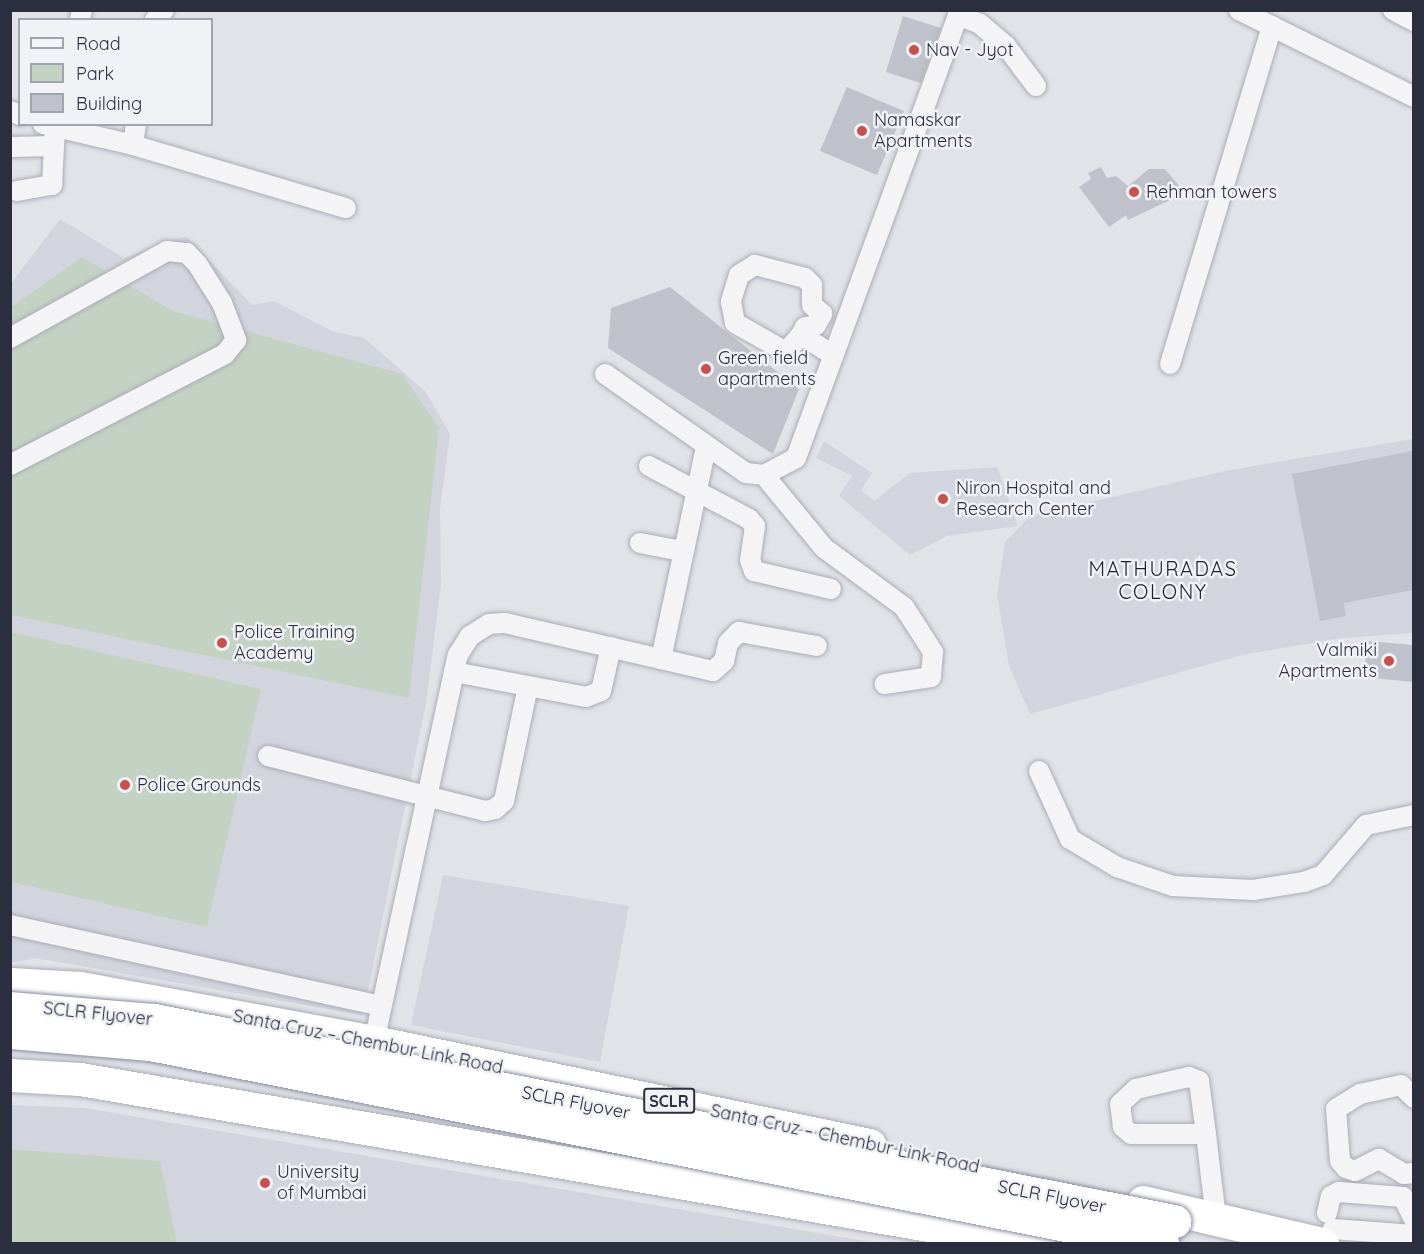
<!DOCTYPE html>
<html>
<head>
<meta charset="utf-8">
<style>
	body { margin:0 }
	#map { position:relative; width:1424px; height:1254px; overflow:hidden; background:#e1e3e9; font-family:Quicksand,sans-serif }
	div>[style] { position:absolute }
	.built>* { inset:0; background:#d3d5de }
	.green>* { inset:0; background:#c4d2c3 }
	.building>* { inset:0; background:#bfc1cb }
	.roads { filter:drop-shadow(0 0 2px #aaadb6) drop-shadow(0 0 2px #aaadb6) }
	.street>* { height:20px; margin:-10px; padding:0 10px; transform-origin:10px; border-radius:10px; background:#f4f4f7 }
	.highway>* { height:33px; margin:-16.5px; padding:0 16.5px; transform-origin:16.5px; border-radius:16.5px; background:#fff }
	.bridges { filter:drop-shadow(0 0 2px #898e9e) drop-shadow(0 0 2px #898e9e) }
	.highway-bridge>* { height:33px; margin:-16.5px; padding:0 16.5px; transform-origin:16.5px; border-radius:16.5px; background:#fff }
	.dots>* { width:16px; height:16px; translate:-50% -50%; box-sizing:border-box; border:3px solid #f1f2f6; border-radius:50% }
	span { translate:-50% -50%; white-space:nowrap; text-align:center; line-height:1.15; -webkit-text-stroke:5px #f1f2f6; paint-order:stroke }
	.shield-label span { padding:2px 4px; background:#f1f2f6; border:2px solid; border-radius:4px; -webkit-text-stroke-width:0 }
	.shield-label { font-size:16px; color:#2a2e3f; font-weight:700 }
	.poi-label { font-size:18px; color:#2a2e3f }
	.left { translate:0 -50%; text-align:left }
	.right { translate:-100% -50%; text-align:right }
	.street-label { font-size:18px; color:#2a2e3f }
	.neighbourhood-label { font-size:20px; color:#1d2030; letter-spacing:1.5px }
	.frame { position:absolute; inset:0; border:12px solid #2a2e3f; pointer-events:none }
	.legend { position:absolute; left:18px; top:18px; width:195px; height:108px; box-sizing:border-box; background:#f1f2f6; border:2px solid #a1a4ad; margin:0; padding:8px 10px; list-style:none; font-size:18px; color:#2a2e3f }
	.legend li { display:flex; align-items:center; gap:12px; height:30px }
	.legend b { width:30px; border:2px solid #a1a4ad }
</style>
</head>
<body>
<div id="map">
	<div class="built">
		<div style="clip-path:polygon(60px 219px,124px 258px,186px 236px,252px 305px,274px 301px,332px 331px,364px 338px,426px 392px,450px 434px,440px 509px,441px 584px,426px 703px,363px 1015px,35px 958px,11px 963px,10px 285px)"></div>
		<div style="clip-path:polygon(1413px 439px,1413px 633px,1342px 638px,1242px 655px,1030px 714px,1009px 666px,997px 595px,1005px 542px,1030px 516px,1225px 471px)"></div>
		<div style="clip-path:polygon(824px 441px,872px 473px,861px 490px,874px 501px,910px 473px,997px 467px,1018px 526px,947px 536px,910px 555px,839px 496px,852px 476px,816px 458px)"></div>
		<div style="clip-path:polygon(443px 875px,629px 906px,600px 1062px,411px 1025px)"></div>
		<div style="clip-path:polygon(11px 1105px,85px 1108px,877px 1243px,11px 1244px)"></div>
	</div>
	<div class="green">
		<div style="clip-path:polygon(82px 257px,173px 311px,402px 374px,439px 428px,409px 698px,11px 615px,10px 308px)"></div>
		<div style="clip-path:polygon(11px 632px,261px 689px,207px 927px,11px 882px)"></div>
		<div style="clip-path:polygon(10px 1149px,160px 1161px,177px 1243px,11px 1243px)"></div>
	</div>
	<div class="building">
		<div style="clip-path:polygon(903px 16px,941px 28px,921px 83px,886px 72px)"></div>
		<div style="clip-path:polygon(847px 87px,904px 111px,877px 175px,820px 151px)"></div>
		<div style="clip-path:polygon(1101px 167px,1107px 178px,1116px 176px,1128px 186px,1149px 169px,1165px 169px,1185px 193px,1128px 220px,1126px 215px,1109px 227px,1079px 187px,1091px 179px,1088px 173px)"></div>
		<div style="clip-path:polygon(670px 287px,799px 389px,773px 454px,608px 348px,611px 308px)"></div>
		<div style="clip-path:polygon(1413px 451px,1413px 590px,1344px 603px,1346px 616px,1320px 621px,1292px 474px)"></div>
		<div style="clip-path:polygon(1367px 641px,1413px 645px,1413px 682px,1364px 677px)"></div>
	</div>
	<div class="roads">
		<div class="street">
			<div style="left:1239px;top:10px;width:195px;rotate:26.4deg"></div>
			<div style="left:1393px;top:10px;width:24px;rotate:28deg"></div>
			<div style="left:958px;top:15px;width:24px;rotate:22deg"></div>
			<div style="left:980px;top:24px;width:34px;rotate:40deg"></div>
			<div style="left:1006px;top:46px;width:50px;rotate:53.1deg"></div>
			<div style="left:80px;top:20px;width:10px;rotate:-79deg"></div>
			<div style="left:155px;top:20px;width:13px;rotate:-48deg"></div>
			<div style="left:10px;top:111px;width:11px;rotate:22deg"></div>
			<div style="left:43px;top:124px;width:92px;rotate:13.1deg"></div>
			<div style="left:133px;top:145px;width:222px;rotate:16.5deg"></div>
			<div style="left:133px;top:145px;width:21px;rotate:-82deg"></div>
			<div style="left:10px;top:147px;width:43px;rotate:-1.3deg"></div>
			<div style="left:17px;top:191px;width:36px;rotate:-10deg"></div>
			<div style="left:52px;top:185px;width:57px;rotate:-87deg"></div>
			<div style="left:801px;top:335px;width:9px;rotate:-63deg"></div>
			<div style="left:805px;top:327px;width:11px;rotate:-10deg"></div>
			<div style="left:816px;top:325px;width:13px;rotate:-61deg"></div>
			<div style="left:822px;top:314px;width:13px;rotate:-138deg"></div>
			<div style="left:812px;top:305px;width:20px;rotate:-90deg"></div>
			<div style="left:812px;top:285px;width:10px;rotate:-135deg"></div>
			<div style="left:805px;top:278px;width:52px;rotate:-165.4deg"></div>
			<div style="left:755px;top:265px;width:19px;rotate:148deg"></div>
			<div style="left:739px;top:275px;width:28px;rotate:107deg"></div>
			<div style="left:731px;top:302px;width:21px;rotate:79deg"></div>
			<div style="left:735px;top:323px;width:59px;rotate:29.6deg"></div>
			<div style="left:786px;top:352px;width:23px;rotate:-49deg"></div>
			<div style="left:801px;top:335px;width:36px;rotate:32deg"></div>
			<div style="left:10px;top:338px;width:179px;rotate:-29deg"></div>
			<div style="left:167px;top:251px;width:20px;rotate:6deg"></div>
			<div style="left:187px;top:253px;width:16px;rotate:47deg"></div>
			<div style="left:198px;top:265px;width:45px;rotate:57.7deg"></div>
			<div style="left:222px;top:303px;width:40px;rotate:69deg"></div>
			<div style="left:236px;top:340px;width:18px;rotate:128deg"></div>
			<div style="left:225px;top:354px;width:242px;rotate:152.7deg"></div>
			<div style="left:1170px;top:364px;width:353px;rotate:-73.2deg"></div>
			<div style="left:605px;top:374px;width:172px;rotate:35.1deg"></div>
			<div style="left:746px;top:473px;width:18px;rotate:6deg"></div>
			<div style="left:764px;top:475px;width:36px;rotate:-28deg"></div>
			<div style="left:796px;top:458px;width:477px;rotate:-69.9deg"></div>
			<div style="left:649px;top:466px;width:113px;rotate:27.9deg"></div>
			<div style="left:749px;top:519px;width:9px;rotate:49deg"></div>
			<div style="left:755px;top:526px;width:34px;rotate:98deg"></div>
			<div style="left:750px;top:560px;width:12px;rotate:70deg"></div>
			<div style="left:754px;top:571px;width:79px;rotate:13.2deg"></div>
			<div style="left:764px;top:475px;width:94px;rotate:50.6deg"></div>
			<div style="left:824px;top:548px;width:99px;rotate:36.4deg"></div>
			<div style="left:904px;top:607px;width:54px;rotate:57.2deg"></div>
			<div style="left:933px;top:652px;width:25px;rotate:95deg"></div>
			<div style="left:931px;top:677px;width:47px;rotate:171.3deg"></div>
			<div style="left:640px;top:543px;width:43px;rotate:10.8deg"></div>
			<div style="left:661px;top:659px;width:53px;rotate:13deg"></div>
			<div style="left:713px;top:671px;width:15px;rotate:-42deg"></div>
			<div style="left:724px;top:661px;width:18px;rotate:-77deg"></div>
			<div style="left:728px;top:643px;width:16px;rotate:-45deg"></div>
			<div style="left:739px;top:632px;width:79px;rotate:10.2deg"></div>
			<div style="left:454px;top:672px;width:134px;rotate:10.7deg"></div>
			<div style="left:586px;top:697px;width:16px;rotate:-22deg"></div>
			<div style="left:601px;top:691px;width:45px;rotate:-77.2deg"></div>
			<div style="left:268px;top:756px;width:224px;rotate:14.2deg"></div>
			<div style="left:485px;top:811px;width:10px;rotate:-11deg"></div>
			<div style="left:495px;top:809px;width:12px;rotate:-42deg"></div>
			<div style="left:504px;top:801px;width:117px;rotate:-78.2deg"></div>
			<div style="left:1039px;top:771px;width:75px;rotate:65.5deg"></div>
			<div style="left:1070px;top:839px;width:55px;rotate:30.8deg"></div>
			<div style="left:1117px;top:867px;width:59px;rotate:18.7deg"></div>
			<div style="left:1173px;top:886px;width:80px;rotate:2.9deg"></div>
			<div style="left:1253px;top:890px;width:52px;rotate:-8.9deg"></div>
			<div style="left:1304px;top:882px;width:20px;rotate:-20deg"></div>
			<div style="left:1323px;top:875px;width:66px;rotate:-49.3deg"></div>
			<div style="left:1366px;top:825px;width:49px;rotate:-11.8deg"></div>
			<div style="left:10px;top:925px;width:379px;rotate:12.3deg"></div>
			<div style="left:374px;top:1042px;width:396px;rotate:-77.8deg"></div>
			<div style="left:458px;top:655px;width:22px;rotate:-58deg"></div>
			<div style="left:470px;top:636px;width:22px;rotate:-32deg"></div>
			<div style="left:489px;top:624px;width:16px;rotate:-4deg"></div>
			<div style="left:505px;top:623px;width:160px;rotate:13deg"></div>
			<div style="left:661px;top:659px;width:216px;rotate:-78deg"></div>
			<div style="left:1414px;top:1098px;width:18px;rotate:-135deg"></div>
			<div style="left:1401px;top:1085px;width:42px;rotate:167.6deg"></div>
			<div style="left:1360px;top:1094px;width:28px;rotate:148deg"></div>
			<div style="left:1336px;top:1109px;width:52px;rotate:85.6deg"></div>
			<div style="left:1340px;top:1161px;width:9px;rotate:49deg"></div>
			<div style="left:1346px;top:1168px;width:9px;rotate:18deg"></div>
			<div style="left:1355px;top:1171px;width:27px;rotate:-27deg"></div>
			<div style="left:1379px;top:1159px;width:29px;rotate:31deg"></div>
			<div style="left:1404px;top:1174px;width:10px;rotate:-6deg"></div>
			<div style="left:1206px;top:1134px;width:75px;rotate:180deg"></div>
			<div style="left:1131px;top:1134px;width:11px;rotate:-139deg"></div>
			<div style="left:1123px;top:1127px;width:23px;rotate:-97deg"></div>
			<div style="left:1120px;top:1104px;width:22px;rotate:-43deg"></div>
			<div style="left:1136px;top:1089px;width:54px;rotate:-12.8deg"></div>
			<div style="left:1189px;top:1077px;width:11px;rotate:22deg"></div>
			<div style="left:1199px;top:1081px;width:53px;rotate:82.5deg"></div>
			<div style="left:1206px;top:1134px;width:43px;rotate:83.4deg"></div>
			<div style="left:1211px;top:1177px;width:40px;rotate:82.9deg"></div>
			<div style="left:1327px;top:1213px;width:17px;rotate:-77deg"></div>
			<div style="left:1331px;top:1196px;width:9px;rotate:-27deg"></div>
			<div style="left:1339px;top:1192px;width:64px;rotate:4.5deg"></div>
			<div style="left:1403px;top:1197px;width:25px;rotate:64deg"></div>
			<div style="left:1333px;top:1229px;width:81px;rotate:4.2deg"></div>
		</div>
		<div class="highway">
			<div style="left:10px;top:984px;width:70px;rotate:3.3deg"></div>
			<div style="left:80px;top:988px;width:299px;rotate:10.4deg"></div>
			<div style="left:374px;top:1042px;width:506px;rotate:11.75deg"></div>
			<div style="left:10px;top:1075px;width:70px;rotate:3.3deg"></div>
			<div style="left:80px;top:1079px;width:973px;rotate:9.76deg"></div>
			<div style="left:1143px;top:1202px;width:184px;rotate:13.2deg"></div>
		</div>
	</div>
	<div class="bridges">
		<div class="highway-bridge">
			<div style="left:10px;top:1008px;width:144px;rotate:4.8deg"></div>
			<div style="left:154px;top:1020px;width:1040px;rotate:11.15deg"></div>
			<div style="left:10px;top:1032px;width:141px;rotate:4.9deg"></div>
			<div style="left:150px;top:1044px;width:1032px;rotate:11.18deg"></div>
		</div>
	</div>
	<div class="dots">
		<div style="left:914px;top:50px;background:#c5524f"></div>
		<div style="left:862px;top:131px;background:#c5524f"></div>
		<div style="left:1134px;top:192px;background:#c5524f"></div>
		<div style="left:706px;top:369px;background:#c5524f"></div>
		<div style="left:943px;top:499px;background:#c5524f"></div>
		<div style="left:222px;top:643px;background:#c5524f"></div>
		<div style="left:1389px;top:661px;background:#c5524f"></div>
		<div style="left:125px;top:785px;background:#c5524f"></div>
		<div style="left:265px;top:1183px;background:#c5524f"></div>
	</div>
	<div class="shield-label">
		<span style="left:669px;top:1101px">SCLR</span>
	</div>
	<div class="poi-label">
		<span class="left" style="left:926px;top:50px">Nav - Jyot</span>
		<span class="left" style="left:874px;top:131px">Namaskar<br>Apartments</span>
		<span class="left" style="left:1146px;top:192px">Rehman towers</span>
		<span class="left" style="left:718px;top:369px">Green field<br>apartments</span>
		<span class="left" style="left:956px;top:499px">Niron Hospital and<br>Research Center</span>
		<span class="left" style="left:234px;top:643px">Police Training<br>Academy</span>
		<span class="right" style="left:1377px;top:661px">Valmiki<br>Apartments</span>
		<span class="left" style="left:137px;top:785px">Police Grounds</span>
		<span class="left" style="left:277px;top:1183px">University<br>of Mumbai</span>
	</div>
	<div class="street-label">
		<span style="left:98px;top:1014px;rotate:6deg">SCLR Flyover</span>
		<span style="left:368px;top:1042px;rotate:11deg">Santa Cruz – Chembur Link Road</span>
		<span style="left:576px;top:1103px;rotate:11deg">SCLR Flyover</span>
		<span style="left:845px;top:1139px;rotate:12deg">Santa Cruz – Chembur Link Road</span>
		<span style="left:1052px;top:1197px;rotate:11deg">SCLR Flyover</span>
	</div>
	<div class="neighbourhood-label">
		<span style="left:1163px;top:580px">MATHURADAS<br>COLONY</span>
	</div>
	<div class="frame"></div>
	<ul class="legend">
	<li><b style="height:8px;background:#f4f4f7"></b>Road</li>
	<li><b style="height:16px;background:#c4d2c3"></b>Park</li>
	<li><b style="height:16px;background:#bfc1cb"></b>Building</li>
	</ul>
</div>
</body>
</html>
